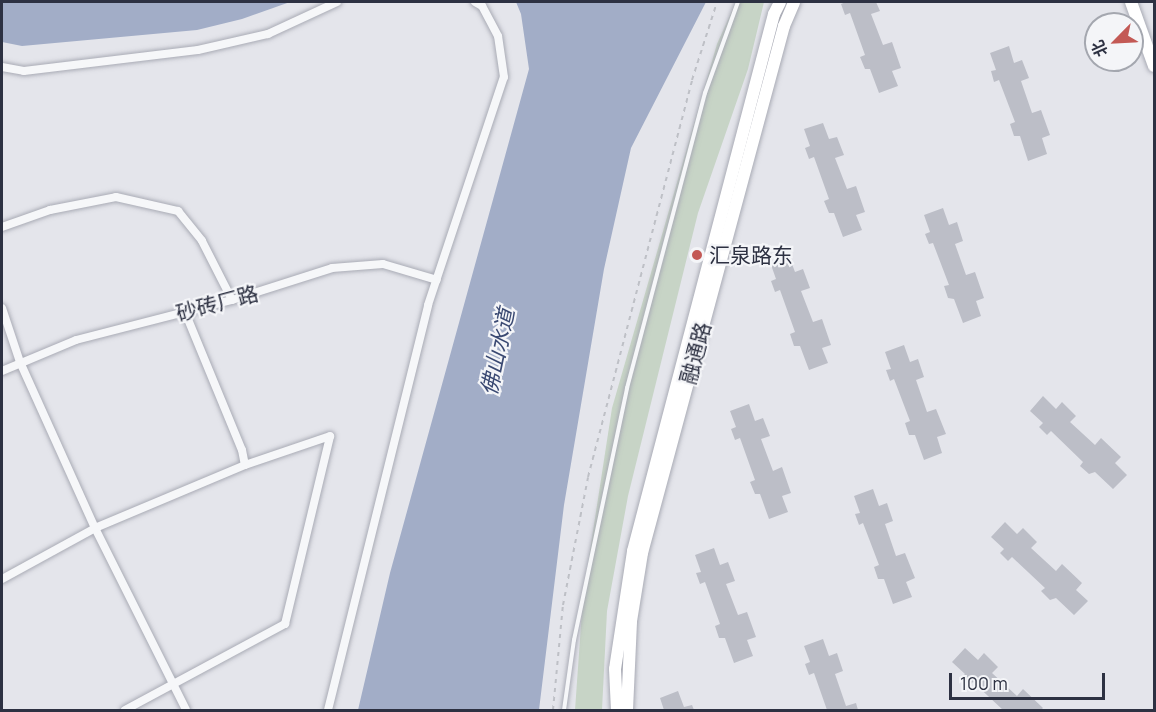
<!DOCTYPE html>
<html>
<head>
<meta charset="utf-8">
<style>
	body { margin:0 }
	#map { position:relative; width:1156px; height:712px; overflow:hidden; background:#e4e5eb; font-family:Manrope,"Noto Sans SC",sans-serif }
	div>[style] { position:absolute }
	.green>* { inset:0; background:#c7d4c6 }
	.water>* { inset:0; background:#a2adc7 }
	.building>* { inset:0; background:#bcbec7 }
	.path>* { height:2px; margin-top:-1px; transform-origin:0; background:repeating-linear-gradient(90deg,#bec0c6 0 4.5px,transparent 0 9px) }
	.roads { filter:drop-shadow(0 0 2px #a9abb5) drop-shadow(0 0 2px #a9abb5) }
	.lane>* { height:4px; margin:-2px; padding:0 2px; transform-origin:2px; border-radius:2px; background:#f6f7f9 }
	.street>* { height:8px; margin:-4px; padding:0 4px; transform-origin:4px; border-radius:4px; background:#f6f7f9 }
	.secondary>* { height:12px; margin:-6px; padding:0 6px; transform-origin:6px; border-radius:6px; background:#fff }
	.dots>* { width:16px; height:16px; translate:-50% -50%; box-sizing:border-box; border:3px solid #f4f5f8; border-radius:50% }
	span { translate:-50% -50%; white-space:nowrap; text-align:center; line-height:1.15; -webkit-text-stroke:4.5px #f4f5f8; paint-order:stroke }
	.poi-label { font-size:21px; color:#2d3142 }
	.left { translate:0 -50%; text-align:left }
	.street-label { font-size:21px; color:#2d3142 }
	.water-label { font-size:22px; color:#3a4972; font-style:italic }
	.frame { position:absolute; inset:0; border:3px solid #2d3142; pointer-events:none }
	.north { position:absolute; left:1084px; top:12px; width:60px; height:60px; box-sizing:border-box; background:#f4f5f8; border:2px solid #a4a7af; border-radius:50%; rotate:246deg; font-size:16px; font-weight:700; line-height:24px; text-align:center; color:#2d3142 }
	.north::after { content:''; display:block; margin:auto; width:21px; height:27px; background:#c35955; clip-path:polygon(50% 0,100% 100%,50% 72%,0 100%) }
	.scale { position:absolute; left:949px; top:673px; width:156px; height:27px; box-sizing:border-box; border:3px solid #2d3142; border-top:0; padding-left:8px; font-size:18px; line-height:21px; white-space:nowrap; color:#2d3142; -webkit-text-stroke:4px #f4f5f8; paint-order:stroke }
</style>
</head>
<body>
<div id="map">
	<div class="green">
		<div style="clip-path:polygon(736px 2px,764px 2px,748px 69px,698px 213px,628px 496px,607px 611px,602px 710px,575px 710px,583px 596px,612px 408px,717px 44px)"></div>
	</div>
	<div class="water">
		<div style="clip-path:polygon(2px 2px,290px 2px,242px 19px,197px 30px,22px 46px,2px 42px)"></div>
		<div style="clip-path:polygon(516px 2px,706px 2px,631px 148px,604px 269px,564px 505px,539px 710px,358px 710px,390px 573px,529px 69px,521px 14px)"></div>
	</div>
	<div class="building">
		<div style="clip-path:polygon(846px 2px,876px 2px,880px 11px,871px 14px,883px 45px,892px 42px,901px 68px,892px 71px,898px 86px,879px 93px,870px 69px,865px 69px,860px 57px,865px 55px,850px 13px,845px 15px,841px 4px)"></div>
		<div style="clip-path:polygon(1009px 46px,1014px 63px,1022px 60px,1029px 78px,1021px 81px,1032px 113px,1041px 110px,1050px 135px,1042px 138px,1047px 154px,1028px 161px,1020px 136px,1014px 136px,1010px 124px,1015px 122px,999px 80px,994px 82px,991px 71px,996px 70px,990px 53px)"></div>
		<div style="clip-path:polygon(823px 123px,829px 139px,837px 137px,844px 155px,835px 158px,847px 189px,856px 186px,865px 212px,856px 215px,862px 230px,843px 237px,834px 213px,829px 213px,824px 201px,829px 199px,814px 157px,809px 159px,805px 148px,810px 146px,804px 129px)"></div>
		<div style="clip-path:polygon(943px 208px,949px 225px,957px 222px,963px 241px,955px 244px,966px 275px,975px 272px,984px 298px,976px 301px,981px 316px,963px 323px,954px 299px,948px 298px,944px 286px,949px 285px,933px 243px,929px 244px,925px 234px,930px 232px,924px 215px)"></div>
		<div style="clip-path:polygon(789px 256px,795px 272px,803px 269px,810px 288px,801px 291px,813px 322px,822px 319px,831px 345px,822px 348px,828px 363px,809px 370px,800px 346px,794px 346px,790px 334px,795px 332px,780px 290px,775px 292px,771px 281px,776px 279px,770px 262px)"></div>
		<div style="clip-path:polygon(904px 345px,910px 362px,918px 359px,924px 377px,916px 380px,927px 412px,936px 409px,946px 434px,937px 437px,942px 453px,924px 460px,915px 435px,909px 435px,905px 423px,910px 421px,894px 379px,890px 381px,886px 370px,891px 369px,885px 352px)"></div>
		<div style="clip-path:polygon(1043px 396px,1056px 409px,1062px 402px,1076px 416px,1070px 422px,1095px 445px,1101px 438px,1121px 457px,1115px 463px,1127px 475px,1113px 489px,1095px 472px,1089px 474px,1080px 466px,1083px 462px,1051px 431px,1047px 435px,1039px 427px,1043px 423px,1030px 411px)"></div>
		<div style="clip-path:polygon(749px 404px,755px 421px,763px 418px,770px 436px,761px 439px,773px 471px,782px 467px,791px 493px,782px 496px,788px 512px,769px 519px,760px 494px,755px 494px,750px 482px,755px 480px,740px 438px,735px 440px,731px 429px,736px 427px,730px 411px)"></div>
		<div style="clip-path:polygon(873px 489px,879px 506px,887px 503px,893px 521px,885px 524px,896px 556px,905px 553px,915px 578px,906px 582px,912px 597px,893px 604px,884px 579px,878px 579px,874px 567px,879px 565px,863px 523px,859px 525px,855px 514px,860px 513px,854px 496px)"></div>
		<div style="clip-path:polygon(1005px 522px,1017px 534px,1023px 528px,1037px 542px,1031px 548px,1056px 571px,1062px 564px,1082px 583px,1076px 590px,1088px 601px,1074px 615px,1056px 598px,1050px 600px,1041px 591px,1045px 588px,1012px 557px,1008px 561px,1000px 553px,1004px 549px,991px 537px)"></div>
		<div style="clip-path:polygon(714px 548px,720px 565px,728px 562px,735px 581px,726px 584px,738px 615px,747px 612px,756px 637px,747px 640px,753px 656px,734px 663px,725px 638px,719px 638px,715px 626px,720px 624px,705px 582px,700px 584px,696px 573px,701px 572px,695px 555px)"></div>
		<div style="clip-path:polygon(823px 639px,829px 656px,837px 653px,843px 671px,835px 674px,846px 706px,856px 703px,858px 710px,827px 710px,814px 673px,809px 675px,805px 664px,810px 662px,804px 646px)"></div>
		<div style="clip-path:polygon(965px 648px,978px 660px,984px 653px,998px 667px,992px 673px,1017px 696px,1023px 689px,1043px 708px,1041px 710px,1003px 710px,973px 682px,969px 686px,961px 678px,965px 674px,952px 662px)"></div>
		<div style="clip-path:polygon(678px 691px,684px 707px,692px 705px,694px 710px,664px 710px,660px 698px)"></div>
	</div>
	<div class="path">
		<div style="left:553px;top:710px;width:105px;rotate:-84.6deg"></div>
		<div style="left:563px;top:605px;width:130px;rotate:-78.9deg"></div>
		<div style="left:588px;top:477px;width:410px;rotate:-75.3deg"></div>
		<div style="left:692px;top:80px;width:82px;rotate:-72.2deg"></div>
	</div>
	<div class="roads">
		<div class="lane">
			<div style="left:564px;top:710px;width:71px;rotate:-81.9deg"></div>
			<div style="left:574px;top:640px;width:258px;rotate:-78.1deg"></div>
			<div style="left:627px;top:388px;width:305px;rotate:-75.2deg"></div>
			<div style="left:705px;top:93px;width:97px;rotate:-70.1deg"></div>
		</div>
		<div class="street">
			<div style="left:2px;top:67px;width:22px;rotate:10deg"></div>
			<div style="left:24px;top:71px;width:175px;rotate:-6.9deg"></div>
			<div style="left:198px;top:50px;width:72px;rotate:-12.9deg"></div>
			<div style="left:268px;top:34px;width:76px;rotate:-24.9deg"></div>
			<div style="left:2px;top:227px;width:51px;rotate:-19.5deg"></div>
			<div style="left:50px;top:210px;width:67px;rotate:-11.1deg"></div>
			<div style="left:116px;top:197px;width:64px;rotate:12.7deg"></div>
			<div style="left:178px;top:211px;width:38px;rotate:51deg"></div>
			<div style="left:202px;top:241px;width:66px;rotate:63deg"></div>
			<div style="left:2px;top:308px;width:57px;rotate:71.6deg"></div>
			<div style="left:20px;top:362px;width:182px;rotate:65.7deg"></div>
			<div style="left:95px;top:528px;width:203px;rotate:63.4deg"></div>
			<div style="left:185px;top:312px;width:149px;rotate:67.6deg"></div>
			<div style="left:242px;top:450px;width:15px;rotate:79deg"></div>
			<div style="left:2px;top:371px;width:80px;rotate:-22.7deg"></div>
			<div style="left:76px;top:340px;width:161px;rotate:-14.4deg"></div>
			<div style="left:232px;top:300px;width:105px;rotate:-17.7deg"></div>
			<div style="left:332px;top:268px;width:51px;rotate:-4.5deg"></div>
			<div style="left:383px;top:264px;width:56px;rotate:16.5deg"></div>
			<div style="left:2px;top:579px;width:106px;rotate:-28.7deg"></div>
			<div style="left:95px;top:528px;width:163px;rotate:-22.8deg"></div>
			<div style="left:245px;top:465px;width:90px;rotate:-18.8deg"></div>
			<div style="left:125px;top:710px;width:182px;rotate:-28.3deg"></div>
			<div style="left:285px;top:624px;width:193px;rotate:-76.5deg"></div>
			<div style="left:328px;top:710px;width:417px;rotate:-76.1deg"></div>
			<div style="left:428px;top:305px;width:240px;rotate:-71.6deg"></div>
			<div style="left:504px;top:77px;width:41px;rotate:-98.3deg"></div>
			<div style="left:498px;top:36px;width:34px;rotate:-118deg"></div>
			<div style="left:482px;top:6px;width:8px;rotate:-150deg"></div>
		</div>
		<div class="secondary">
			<div style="left:1131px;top:2px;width:68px;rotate:70.2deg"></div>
			<div style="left:617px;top:710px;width:41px;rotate:-92.8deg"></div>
			<div style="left:615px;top:669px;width:119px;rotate:-81.3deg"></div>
			<div style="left:633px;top:551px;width:555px;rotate:-75.29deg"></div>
			<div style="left:774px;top:14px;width:13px;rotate:-63deg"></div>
			<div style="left:627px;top:710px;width:89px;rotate:-87.4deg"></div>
			<div style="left:631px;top:621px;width:69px;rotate:-80.8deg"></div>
			<div style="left:642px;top:553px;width:546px;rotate:-74.92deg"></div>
			<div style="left:784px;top:26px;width:26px;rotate:-67deg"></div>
		</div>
	</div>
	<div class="dots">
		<div style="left:697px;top:255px;background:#c35955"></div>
	</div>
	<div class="poi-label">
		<span class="left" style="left:709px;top:255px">汇泉路东</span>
	</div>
	<div class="street-label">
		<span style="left:217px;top:303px;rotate:-15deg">砂砖厂路</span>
		<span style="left:695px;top:353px;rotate:-75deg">融通路</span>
	</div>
	<div class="water-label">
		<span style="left:498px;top:352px;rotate:-78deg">佛山水道</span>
	</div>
	<div class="frame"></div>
	<div class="north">北</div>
	<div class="scale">100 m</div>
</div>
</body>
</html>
